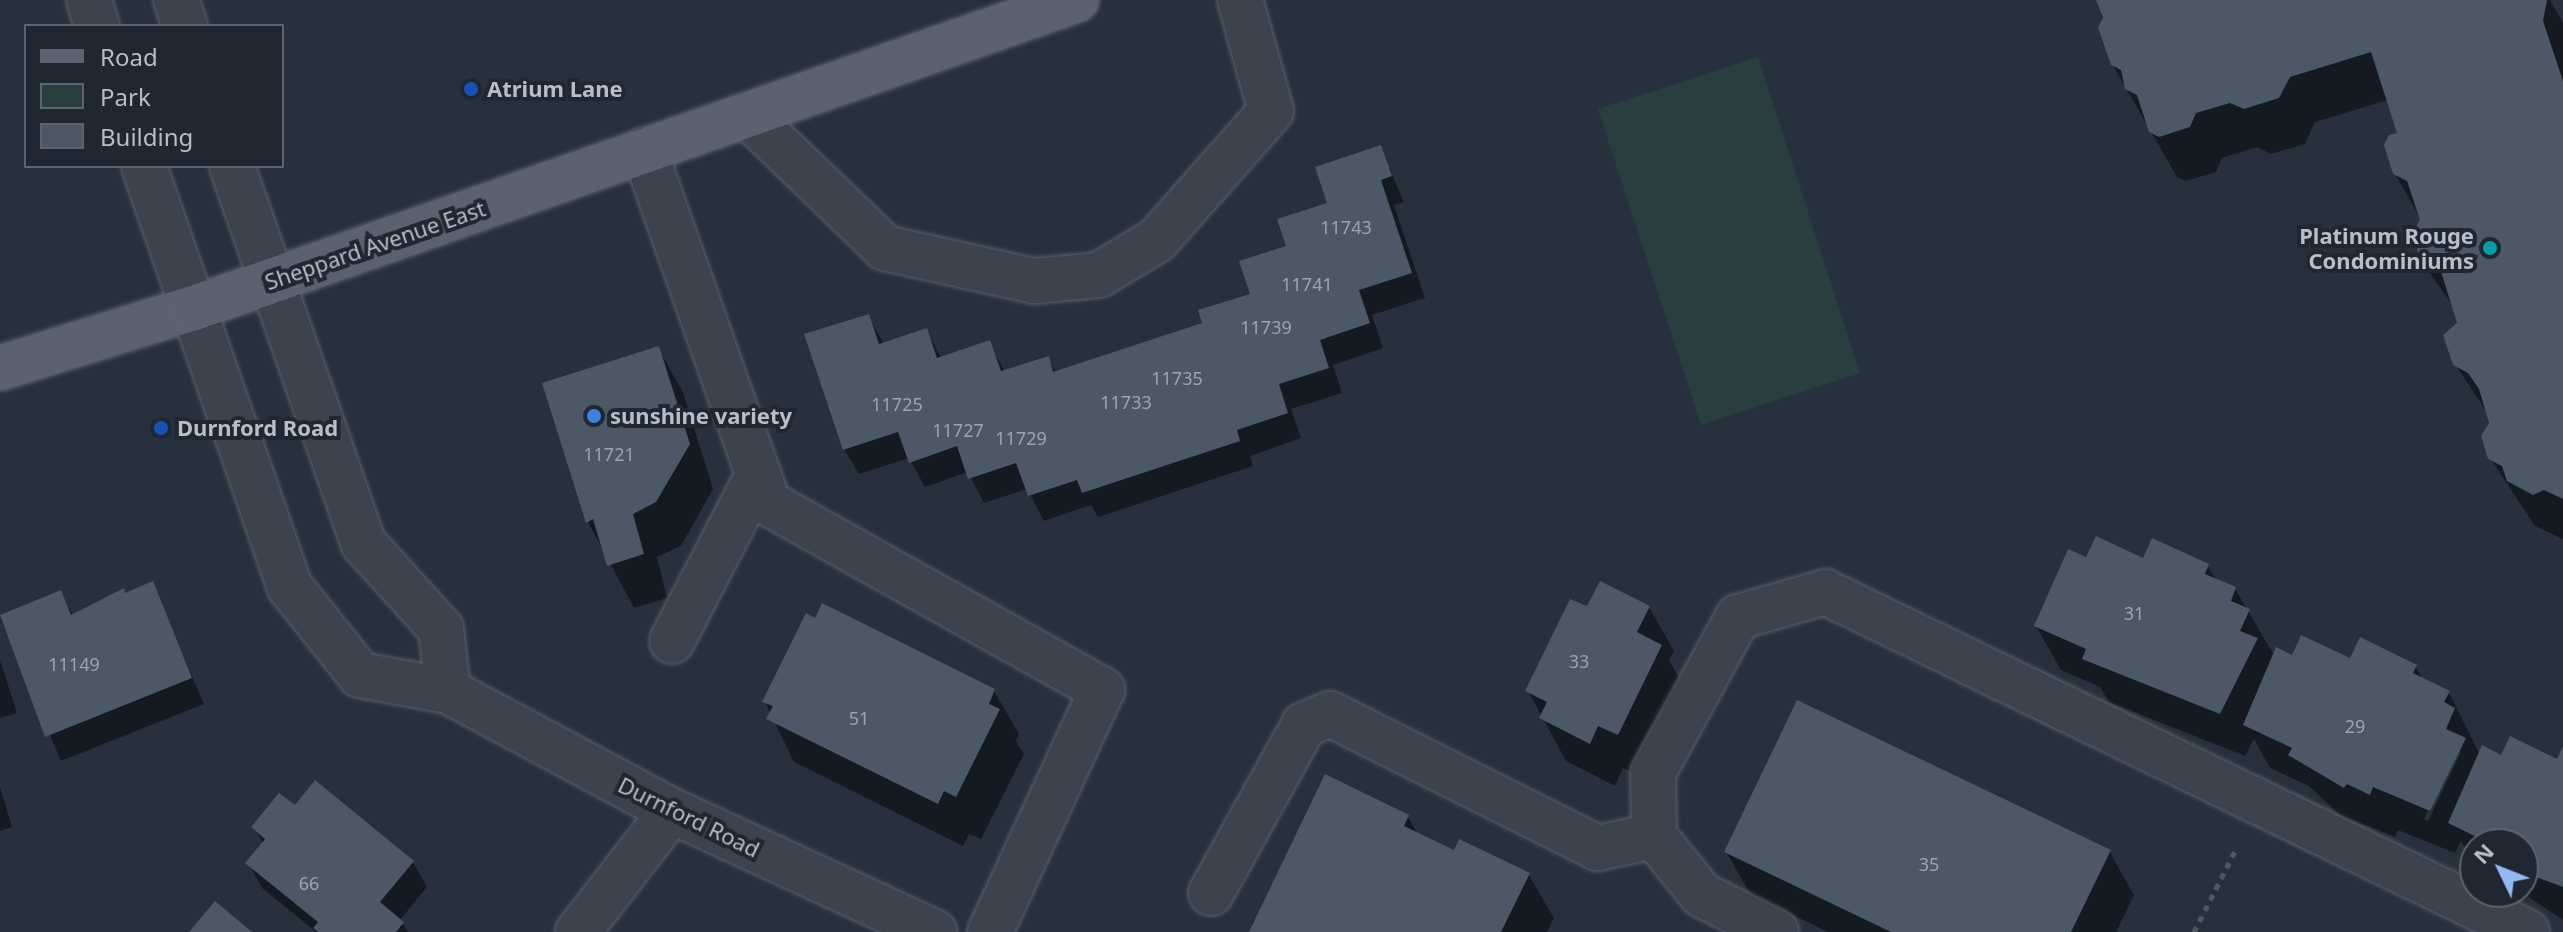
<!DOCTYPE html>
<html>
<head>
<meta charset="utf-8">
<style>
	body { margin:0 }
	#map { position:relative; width:2563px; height:932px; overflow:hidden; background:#27313e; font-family:"Noto Sans",sans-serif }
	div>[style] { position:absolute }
	.green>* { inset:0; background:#2a3e40 }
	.shadow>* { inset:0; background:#0007 }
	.building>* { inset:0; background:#4d5866 }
	.path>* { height:5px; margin-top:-2.5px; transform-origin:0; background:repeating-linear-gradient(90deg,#495b5e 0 6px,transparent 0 12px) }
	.roads { filter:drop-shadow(0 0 2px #59606b) drop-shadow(0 0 2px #59606b) }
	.minor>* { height:44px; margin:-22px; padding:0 22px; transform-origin:22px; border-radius:22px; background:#3b434e }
	.major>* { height:44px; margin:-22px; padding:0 22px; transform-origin:22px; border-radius:22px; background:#59626e }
	.dots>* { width:22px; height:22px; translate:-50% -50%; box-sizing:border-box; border:4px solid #1f2733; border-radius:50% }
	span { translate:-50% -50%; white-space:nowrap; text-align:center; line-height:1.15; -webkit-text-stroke:8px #1f2733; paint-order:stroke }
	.number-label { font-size:18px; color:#9ca4b0 }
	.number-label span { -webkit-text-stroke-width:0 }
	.poi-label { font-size:22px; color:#b7bec8; font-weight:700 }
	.left { translate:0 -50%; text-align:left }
	.right { translate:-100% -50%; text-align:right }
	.street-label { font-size:22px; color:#b7bec8 }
	.legend { position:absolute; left:24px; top:24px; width:260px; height:144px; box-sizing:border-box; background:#1f2733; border:2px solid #5c636f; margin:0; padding:10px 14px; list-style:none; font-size:24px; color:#b7bec8 }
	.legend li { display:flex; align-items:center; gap:16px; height:40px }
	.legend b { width:40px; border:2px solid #5c636f }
	.north { position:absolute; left:2459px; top:828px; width:80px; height:80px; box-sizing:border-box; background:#1f2733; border:2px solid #5c636f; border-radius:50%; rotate:313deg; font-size:22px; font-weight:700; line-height:32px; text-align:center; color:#b7bec8 }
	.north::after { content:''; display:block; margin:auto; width:28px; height:36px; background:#94b8f0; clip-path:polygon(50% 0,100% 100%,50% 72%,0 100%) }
</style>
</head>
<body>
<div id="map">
	<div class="green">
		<div style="clip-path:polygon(1758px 57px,1860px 373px,1701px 425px,1598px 109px)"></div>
	</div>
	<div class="shadow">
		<div style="clip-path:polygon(2098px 0,2550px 0,2563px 23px,2563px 539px,2535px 526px,2490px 458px,2488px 414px,2455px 364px,2459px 324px,2454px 308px,2422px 261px,2422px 221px,2395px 174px,2400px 135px,2388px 100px,2315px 122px,2305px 144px,2271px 154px,2257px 147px,2222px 158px,2216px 172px,2186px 181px,2177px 177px,2112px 64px)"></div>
		<div style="clip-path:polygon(1380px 147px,1404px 202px,1394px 205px,1425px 298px,1372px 315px,1383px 348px,1333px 365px,1342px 393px,1291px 409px,1301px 438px,1250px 456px,1253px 466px,1098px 517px,1091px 505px,1044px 521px,1027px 489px,984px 503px,968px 472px,925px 487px,909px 458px,859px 474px,844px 449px,868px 316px,884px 344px,926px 330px,942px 359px,989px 343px,1005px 372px,1048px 358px,1056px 373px,1205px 324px,1252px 295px,1288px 247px)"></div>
		<div style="clip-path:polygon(658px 348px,683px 392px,713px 489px,681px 546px,657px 557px,667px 598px,634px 608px,588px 522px,545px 384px)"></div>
		<div style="clip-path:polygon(evenodd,2087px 560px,2207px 565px,2217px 581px,2235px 589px,2274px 655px,2416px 667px,2423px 680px,2449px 693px,2480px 755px,2558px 762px,2563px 751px,2563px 920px,2521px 892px,2523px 844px,2475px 844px,2475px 865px,2461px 841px,2455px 853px,2398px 830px,2395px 837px,2340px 815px,2309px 786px,2270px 768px,2254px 739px,2245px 756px,2109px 702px,2100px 687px,2061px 670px,2036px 626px,2087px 560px,2458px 749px,2461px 752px,2428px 821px,2424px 819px,2458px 749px)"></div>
		<div style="clip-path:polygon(152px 584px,204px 704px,61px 761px,0 617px,60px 593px,73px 615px)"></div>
		<div style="clip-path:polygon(1649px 607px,1674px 651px,1669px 660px,1686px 690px,1643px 777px,1623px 768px,1615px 786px,1566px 761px,1528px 691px,1588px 609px)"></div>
		<div style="clip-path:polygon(0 660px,17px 713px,0 718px)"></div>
		<div style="clip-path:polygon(994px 691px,1019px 734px,1016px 741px,1024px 754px,981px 839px,969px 834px,963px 846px,794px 762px,765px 702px)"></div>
		<div style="clip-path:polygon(0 787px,12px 827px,0 831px)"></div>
		<div style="clip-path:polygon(1408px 817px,1419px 836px,1454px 853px,1529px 875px,1554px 918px,1547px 932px,1251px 932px)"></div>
		<div style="clip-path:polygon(254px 827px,413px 862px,427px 887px,400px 920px,408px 932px,316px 932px,262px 888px,248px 863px,263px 844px)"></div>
		<div style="clip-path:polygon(2109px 851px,2134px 895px,2116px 932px,1828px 932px,1751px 895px,1726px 852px)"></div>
	</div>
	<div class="building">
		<div style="clip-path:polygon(2096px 0,2547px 0,2543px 21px,2563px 81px,2563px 499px,2544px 490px,2533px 495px,2507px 481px,2502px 466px,2488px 459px,2481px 436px,2489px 423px,2479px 389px,2468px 373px,2453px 365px,2443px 335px,2457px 323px,2439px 265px,2421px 262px,2412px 233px,2420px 220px,2407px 181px,2393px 174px,2384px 145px,2389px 135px,2397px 133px,2371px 52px,2290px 77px,2279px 98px,2244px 109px,2230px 103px,2196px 113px,2190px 127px,2159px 137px,2149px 132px,2137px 95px,2125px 89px,2121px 70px,2111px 65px,2098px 27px,2103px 18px)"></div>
		<div style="clip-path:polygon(1381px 145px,1392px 176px,1381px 180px,1412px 273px,1359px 290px,1370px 323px,1320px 340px,1329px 368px,1279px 384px,1288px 413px,1237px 430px,1240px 441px,1082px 493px,1077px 480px,1028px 496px,1016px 463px,968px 479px,957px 446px,909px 463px,898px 432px,843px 450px,804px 334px,869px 314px,879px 344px,927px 328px,937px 358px,990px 340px,1001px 371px,1049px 356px,1053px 372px,1202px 323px,1198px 310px,1250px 294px,1239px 261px,1286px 246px,1277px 219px,1327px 203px,1315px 167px)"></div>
		<div style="clip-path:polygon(659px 346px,690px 444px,656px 502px,633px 514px,644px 554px,607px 566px,593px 519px,586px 523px,542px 383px)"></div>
		<div style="clip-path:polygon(2096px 536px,2143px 558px,2152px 538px,2209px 564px,2205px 574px,2236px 587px,2231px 601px,2250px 609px,2240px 631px,2258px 638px,2220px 714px,2082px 659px,2086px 649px,2034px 626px,2068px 549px,2086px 557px)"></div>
		<div style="clip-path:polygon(153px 581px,192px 678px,45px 737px,0 615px,61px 590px,71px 615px,124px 588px,125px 593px)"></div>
		<div style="clip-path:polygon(1600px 581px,1650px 606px,1637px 632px,1662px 645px,1618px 735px,1598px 726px,1590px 744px,1539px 718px,1547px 702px,1525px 691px,1570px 599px,1587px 606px)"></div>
		<div style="clip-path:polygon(822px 603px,995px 689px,989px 704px,1000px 709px,956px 797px,944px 791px,938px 804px,766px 719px,773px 706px,762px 702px,806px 613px,815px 618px)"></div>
		<div style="clip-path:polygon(2301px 635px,2350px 658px,2360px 637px,2417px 665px,2413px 673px,2450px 691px,2444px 702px,2455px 708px,2446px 729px,2466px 738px,2430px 811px,2373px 787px,2370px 795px,2347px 784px,2344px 788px,2288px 755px,2292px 748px,2243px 725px,2276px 647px,2292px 655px)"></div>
		<div style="clip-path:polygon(1797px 700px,2111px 850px,2071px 932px,1891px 932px,1724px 852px)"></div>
		<div style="clip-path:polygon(2510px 736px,2557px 759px,2563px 746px,2563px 887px,2523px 872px,2523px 844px,2491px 844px,2448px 823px,2482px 745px,2501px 755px)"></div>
		<div style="clip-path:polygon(1325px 774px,1409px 815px,1404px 826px,1454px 850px,1459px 839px,1530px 873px,1501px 932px,1249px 932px)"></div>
		<div style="clip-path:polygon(315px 780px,414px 861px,380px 902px,404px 922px,396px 932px,318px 932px,313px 928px,318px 922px,245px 863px,265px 839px,251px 827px,279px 793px,295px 805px)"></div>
		<div style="clip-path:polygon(215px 901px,252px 932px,189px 932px)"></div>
	</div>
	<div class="path">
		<div style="left:2194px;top:932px;width:91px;rotate:-63.2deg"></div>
	</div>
	<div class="roads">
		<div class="minor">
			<div style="left:89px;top:0;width:27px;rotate:73deg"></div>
			<div style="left:176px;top:0;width:28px;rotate:71deg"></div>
			<div style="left:747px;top:115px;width:192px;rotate:43.9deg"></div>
			<div style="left:885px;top:248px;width:153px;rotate:12.5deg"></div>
			<div style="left:1034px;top:281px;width:65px;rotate:-5.3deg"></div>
			<div style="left:1099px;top:275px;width:68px;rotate:-31.1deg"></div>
			<div style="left:1157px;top:240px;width:172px;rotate:-48.5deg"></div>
			<div style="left:1271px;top:111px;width:115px;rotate:-105.6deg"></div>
			<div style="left:644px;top:150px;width:374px;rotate:70.6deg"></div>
			<div style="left:768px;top:503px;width:383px;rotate:29.2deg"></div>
			<div style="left:1102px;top:690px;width:267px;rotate:114.8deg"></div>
			<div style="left:144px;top:166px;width:446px;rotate:70.9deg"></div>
			<div style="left:290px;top:587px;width:112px;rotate:51.5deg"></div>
			<div style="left:360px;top:675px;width:89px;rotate:10.3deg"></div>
			<div style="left:448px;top:691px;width:254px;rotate:28.2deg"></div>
			<div style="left:672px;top:811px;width:289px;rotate:24.8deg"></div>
			<div style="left:232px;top:166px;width:400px;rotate:70.8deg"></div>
			<div style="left:364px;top:544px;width:115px;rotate:47.8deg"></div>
			<div style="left:441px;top:629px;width:62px;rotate:83.6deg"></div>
			<div style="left:672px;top:641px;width:187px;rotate:-62.6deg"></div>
			<div style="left:1211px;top:893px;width:192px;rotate:-61deg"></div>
			<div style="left:1304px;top:725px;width:28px;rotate:-23deg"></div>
			<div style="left:1330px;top:714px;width:300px;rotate:26.6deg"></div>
			<div style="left:1598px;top:848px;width:57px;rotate:-12.1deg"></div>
			<div style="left:578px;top:932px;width:153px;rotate:-52.2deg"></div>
			<div style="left:1776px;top:932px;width:83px;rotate:-153.4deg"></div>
			<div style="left:1702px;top:895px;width:76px;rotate:-129.1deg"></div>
			<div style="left:1654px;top:836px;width:63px;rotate:-90.9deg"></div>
			<div style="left:1653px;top:773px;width:178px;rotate:-61.4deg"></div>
			<div style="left:1738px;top:617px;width:91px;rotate:-16deg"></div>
			<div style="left:1825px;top:592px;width:780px;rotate:25.84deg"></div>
		</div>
		<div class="major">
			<div style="left:0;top:368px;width:200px;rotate:-17.2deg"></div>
			<div style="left:191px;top:309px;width:938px;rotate:-19.23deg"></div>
		</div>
	</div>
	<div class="dots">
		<div style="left:471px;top:89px;background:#1a4fb4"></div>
		<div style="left:2490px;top:248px;background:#0f9aa8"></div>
		<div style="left:594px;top:416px;background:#3f7fe0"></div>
		<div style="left:161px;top:428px;background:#1a4fb4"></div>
	</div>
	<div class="number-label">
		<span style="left:1346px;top:227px">11743</span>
		<span style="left:1307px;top:284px">11741</span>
		<span style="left:1266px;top:327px">11739</span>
		<span style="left:1177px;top:378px">11735</span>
		<span style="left:1126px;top:402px">11733</span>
		<span style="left:897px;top:404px">11725</span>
		<span style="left:958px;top:430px">11727</span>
		<span style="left:1021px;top:438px">11729</span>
		<span style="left:609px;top:454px">11721</span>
		<span style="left:2134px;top:613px">31</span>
		<span style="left:1579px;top:661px">33</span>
		<span style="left:74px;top:664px">11149</span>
		<span style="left:859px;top:718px">51</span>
		<span style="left:2355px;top:726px">29</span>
		<span style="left:1929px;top:864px">35</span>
		<span style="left:309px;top:883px">66</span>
	</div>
	<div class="poi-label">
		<span class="left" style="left:487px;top:89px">Atrium Lane</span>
		<span class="right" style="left:2474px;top:248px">Platinum Rouge<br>Condominiums</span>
		<span class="left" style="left:610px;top:416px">sunshine variety</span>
		<span class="left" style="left:177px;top:428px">Durnford Road</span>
	</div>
	<div class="street-label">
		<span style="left:375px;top:245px;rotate:-19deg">Sheppard Avenue East</span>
		<span style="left:689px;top:817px;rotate:26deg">Durnford Road</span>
	</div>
	<ul class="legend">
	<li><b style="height:10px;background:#59626e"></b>Road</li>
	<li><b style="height:22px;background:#2a3e40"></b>Park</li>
	<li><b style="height:22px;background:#4d5866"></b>Building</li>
	</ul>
	<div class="north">N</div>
</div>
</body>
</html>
